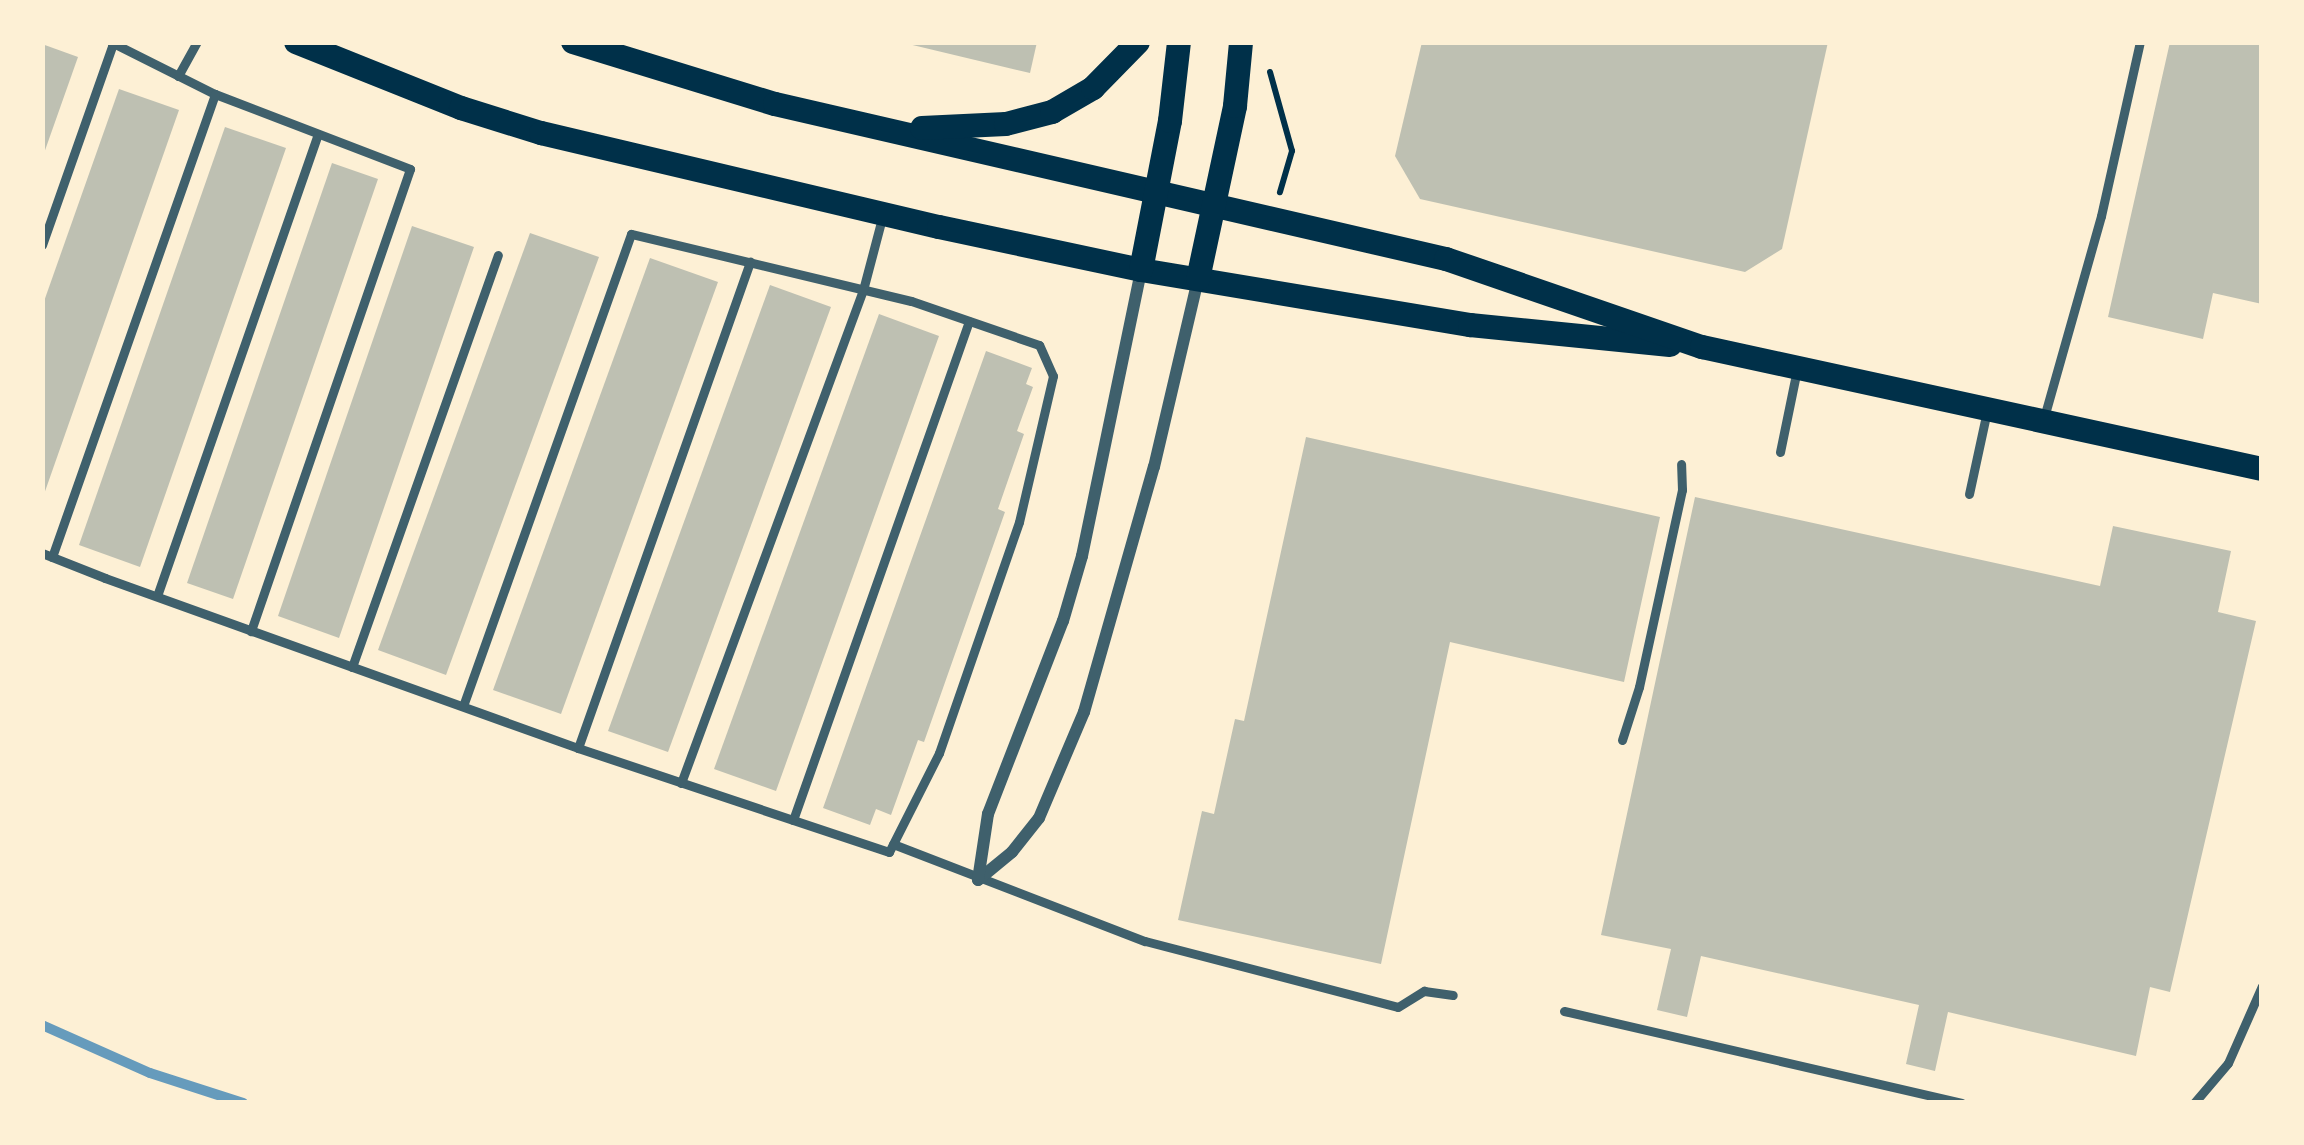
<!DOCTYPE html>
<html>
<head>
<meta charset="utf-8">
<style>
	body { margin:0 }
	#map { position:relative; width:2304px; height:1145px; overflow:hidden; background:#fdf0d5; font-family:Lato,sans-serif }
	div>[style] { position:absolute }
	.stream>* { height:10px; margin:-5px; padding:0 5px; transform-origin:5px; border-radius:5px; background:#669bbc }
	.building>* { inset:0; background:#bec0b2 }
	.path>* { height:6px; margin:-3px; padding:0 3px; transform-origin:3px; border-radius:3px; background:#003049 }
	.service>* { height:9px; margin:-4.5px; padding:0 4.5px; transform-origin:4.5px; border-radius:4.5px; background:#3f606c }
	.minor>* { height:12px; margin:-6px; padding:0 6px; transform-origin:6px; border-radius:6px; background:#3f606c }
	.secondary>* { height:24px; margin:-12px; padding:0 12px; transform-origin:12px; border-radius:12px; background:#003049 }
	span { translate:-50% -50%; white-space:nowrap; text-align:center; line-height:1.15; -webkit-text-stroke:9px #fdf0d5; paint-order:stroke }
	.frame { position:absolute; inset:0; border:45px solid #fdf0d5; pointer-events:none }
</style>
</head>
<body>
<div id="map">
	<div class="stream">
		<div style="left:42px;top:1025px;width:118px;rotate:24deg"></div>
		<div style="left:150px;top:1073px;width:98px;rotate:17.9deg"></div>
	</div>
	<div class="building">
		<div style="clip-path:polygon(900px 42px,1037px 42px,1030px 73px)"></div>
		<div style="clip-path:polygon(1422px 42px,1828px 42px,1782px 249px,1745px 272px,1420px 199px,1395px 156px)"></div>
		<div style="clip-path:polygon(2170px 42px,2262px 42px,2262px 304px,2213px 293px,2203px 339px,2108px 317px)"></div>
		<div style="clip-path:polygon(42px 44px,78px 57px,43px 156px,42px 156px)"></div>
		<div style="clip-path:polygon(119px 89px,179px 110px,42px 500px,42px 307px)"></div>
		<div style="clip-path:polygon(225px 127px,286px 148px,140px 567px,79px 545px)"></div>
		<div style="clip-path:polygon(332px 163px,378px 179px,233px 599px,187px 583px)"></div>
		<div style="clip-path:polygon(412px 226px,474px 247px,339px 638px,278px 616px)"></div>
		<div style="clip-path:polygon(530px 233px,599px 257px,446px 675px,378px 650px)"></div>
		<div style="clip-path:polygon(650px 258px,718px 282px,561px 714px,493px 690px)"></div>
		<div style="clip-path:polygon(770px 285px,831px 307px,668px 752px,608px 731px)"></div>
		<div style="clip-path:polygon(879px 314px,939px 336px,776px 791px,714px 769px)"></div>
		<div style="clip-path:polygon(986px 351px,1032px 368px,1026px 384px,1033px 387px,1017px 431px,1024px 434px,998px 509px,1005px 512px,924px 742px,918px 740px,891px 815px,876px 809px,870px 825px,823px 808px)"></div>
		<div style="clip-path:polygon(1306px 437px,1660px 517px,1624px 682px,1450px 642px,1381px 964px,1178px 920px,1202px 811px,1214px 814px,1235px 719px,1244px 721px)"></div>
		<div style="clip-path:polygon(1695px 497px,2100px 586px,2113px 526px,2231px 551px,2218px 612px,2256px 621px,2170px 992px,2150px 987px,2136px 1056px,1948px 1012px,1935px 1071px,1906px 1064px,1919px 1005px,1701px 956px,1687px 1017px,1657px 1010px,1671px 949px,1601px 935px)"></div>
	</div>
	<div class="path">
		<div style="left:1270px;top:72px;width:82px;rotate:74.4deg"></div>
		<div style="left:1292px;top:151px;width:43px;rotate:106.3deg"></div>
	</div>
	<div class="service">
		<div style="left:111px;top:42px;width:116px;rotate:26.6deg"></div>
		<div style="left:215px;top:94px;width:209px;rotate:21deg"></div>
		<div style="left:410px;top:169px;width:489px;rotate:109deg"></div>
		<div style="left:178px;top:76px;width:39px;rotate:-61deg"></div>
		<div style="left:42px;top:245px;width:214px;rotate:-70.6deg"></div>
		<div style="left:2043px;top:421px;width:213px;rotate:-74.2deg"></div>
		<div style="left:2101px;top:216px;width:178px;rotate:-77.4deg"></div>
		<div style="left:1780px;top:452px;width:85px;rotate:-78.4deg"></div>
		<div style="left:1969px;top:494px;width:85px;rotate:-77.8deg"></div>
		<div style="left:42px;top:553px;width:68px;rotate:21.6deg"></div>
		<div style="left:105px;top:578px;width:503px;rotate:19.77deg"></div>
		<div style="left:578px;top:748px;width:328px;rotate:18.5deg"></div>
		<div style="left:889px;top:852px;width:111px;rotate:-63.2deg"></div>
		<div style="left:939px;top:753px;width:244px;rotate:-70.9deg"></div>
		<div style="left:1019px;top:522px;width:150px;rotate:-76.9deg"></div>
		<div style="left:1053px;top:376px;width:34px;rotate:-114deg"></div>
		<div style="left:1039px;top:345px;width:135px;rotate:-161deg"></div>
		<div style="left:911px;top:301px;width:288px;rotate:-166.5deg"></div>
		<div style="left:631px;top:234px;width:501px;rotate:109.59deg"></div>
		<div style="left:52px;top:557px;width:491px;rotate:-70.6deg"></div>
		<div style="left:157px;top:596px;width:489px;rotate:-70.8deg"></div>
		<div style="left:352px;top:667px;width:437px;rotate:-70.5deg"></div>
		<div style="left:1622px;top:740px;width:56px;rotate:-72.2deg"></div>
		<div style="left:1639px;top:687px;width:202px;rotate:-77.7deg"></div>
		<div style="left:1682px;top:490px;width:26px;rotate:-92deg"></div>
		<div style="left:578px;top:748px;width:516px;rotate:-70.51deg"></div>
		<div style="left:681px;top:783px;width:526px;rotate:-69.74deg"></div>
		<div style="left:863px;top:290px;width:74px;rotate:-75.2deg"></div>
		<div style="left:793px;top:820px;width:529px;rotate:-70.57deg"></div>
		<div style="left:893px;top:844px;width:270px;rotate:21.1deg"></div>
		<div style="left:1145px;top:941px;width:261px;rotate:14.6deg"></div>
		<div style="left:1398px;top:1007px;width:31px;rotate:-32deg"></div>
		<div style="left:1424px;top:991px;width:29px;rotate:8deg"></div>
		<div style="left:1564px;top:1011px;width:408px;rotate:13deg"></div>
		<div style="left:2194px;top:1103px;width:52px;rotate:-49.6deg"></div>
		<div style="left:2228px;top:1063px;width:84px;rotate:-66.2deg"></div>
	</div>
	<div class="minor">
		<div style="left:978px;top:880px;width:44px;rotate:-39.5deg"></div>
		<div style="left:1012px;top:852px;width:43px;rotate:-51.5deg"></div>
		<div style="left:1039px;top:818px;width:115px;rotate:-67deg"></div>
		<div style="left:1084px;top:712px;width:255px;rotate:-74.1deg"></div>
		<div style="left:1154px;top:467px;width:193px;rotate:-76.8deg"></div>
		<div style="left:978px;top:880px;width:67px;rotate:-81.4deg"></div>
		<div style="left:988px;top:814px;width:207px;rotate:-68.8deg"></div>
		<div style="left:1063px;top:621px;width:68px;rotate:-73.7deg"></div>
		<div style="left:1082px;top:556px;width:291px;rotate:-78.3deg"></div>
	</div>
	<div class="secondary">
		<div style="left:296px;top:42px;width:178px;rotate:21.8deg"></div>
		<div style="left:461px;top:108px;width:84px;rotate:17.4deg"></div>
		<div style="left:541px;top:133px;width:409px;rotate:13.3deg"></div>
		<div style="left:939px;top:227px;width:207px;rotate:12deg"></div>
		<div style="left:1141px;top:270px;width:334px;rotate:9.5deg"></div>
		<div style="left:1470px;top:325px;width:201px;rotate:5.7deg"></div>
		<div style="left:573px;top:42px;width:211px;rotate:17.1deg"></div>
		<div style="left:775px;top:104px;width:689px;rotate:13.01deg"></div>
		<div style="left:1446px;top:259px;width:271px;rotate:19deg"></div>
		<div style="left:1702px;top:347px;width:573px;rotate:12.29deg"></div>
		<div style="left:922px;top:128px;width:84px;rotate:-2.7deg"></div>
		<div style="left:1006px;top:124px;width:48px;rotate:-14.6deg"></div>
		<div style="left:1052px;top:112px;width:48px;rotate:-30.3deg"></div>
		<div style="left:1093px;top:88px;width:64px;rotate:-45.6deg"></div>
		<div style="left:1141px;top:270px;width:152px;rotate:-79deg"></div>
		<div style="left:1170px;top:121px;width:80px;rotate:-83.5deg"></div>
		<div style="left:1198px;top:279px;width:177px;rotate:-77.9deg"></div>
		<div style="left:1235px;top:106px;width:64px;rotate:-84.6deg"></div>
	</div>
	<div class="frame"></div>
</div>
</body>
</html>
